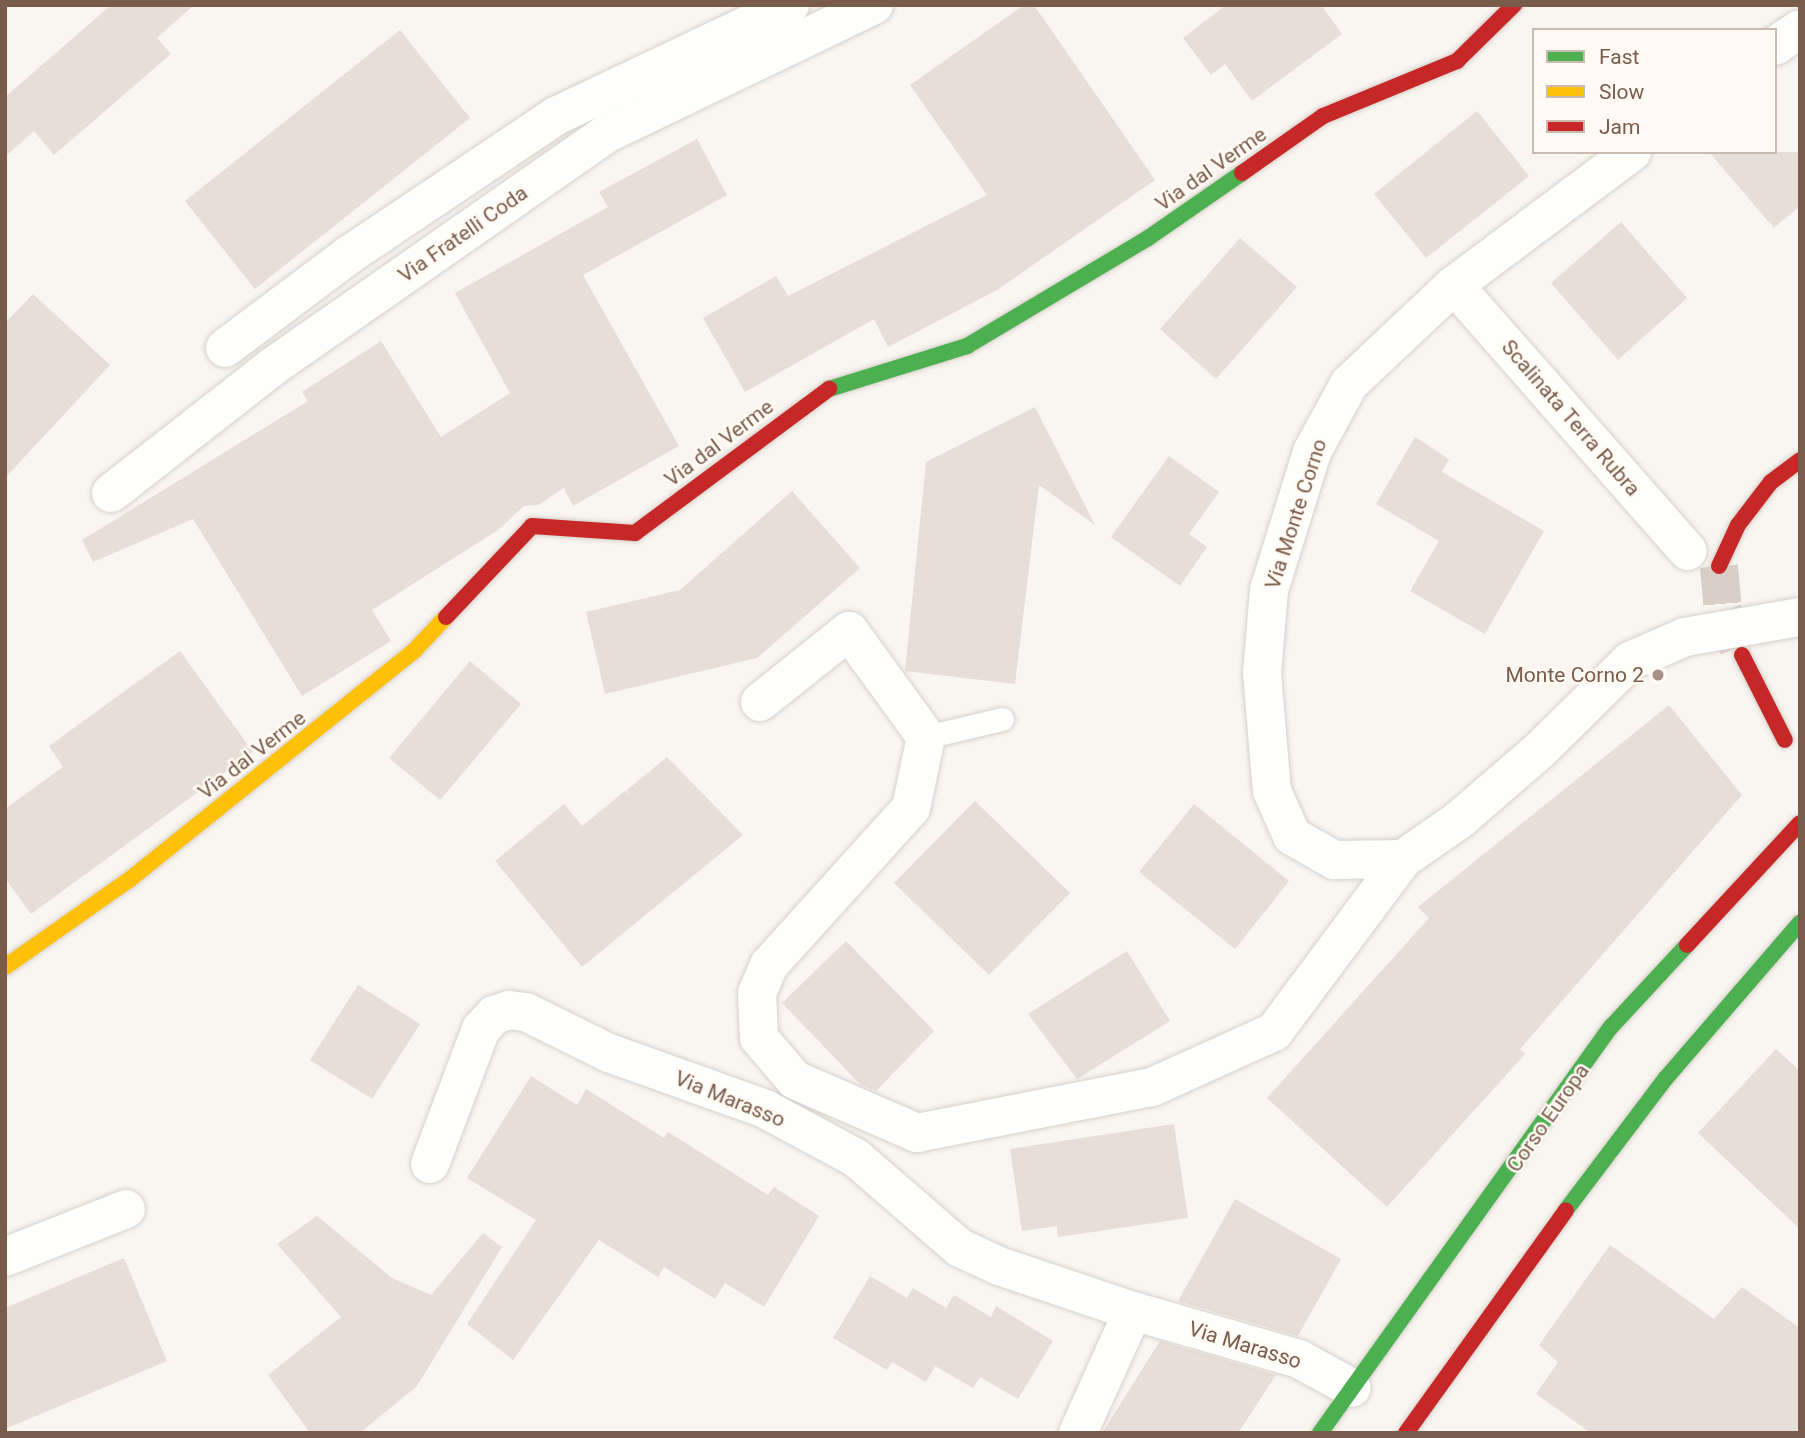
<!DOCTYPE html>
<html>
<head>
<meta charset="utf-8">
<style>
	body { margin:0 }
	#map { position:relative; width:1805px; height:1438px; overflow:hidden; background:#f9f5f0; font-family:Roboto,sans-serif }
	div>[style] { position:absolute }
	.building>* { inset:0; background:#e6ded7 }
	.secondary-tunnel>* { height:38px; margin-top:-19px; transform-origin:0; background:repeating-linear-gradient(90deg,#d9cfc7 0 38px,transparent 0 57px) }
	.roads { filter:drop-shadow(0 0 2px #d7d1cb) drop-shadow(0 0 2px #d7d1cb) }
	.lane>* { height:23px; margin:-11.5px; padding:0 11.5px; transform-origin:11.5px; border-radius:11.5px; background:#fefefd }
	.street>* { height:38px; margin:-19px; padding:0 19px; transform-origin:19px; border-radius:19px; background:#fefefd }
	.fast>* { height:16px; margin:-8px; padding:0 8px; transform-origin:8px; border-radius:8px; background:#4caf50 }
	.slow>* { height:16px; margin:-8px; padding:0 8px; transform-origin:8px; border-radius:8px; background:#ffc107 }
	.jam>* { height:16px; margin:-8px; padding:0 8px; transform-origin:8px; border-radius:8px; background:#c62828 }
	.dots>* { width:19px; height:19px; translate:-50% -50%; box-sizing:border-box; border:4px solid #fffaf3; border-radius:50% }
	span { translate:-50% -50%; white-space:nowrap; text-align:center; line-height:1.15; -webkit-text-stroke:5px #fffaf3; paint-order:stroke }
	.street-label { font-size:21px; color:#7a5c4d }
	.poi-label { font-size:21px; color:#7a5c4d }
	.right { translate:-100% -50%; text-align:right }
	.frame { position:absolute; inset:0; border:7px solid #7a5c4d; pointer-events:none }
	.legend { position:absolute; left:1532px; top:28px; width:245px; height:126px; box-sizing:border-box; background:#fffaf3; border:2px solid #cabbb1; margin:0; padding:9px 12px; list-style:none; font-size:21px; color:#7a5c4d }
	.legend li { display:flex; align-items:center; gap:14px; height:35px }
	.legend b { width:35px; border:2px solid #cabbb1 }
</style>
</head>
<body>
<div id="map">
	<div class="building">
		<div style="clip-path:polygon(111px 5px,194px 5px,157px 38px,171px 54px,54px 155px,34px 131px,5px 157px,5px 97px)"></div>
		<div style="clip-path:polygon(1024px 5px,1034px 5px,1155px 180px,997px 290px,888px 347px,874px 319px,745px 392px,703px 318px,776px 276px,788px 296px,987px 195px,910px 85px)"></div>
		<div style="clip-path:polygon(1226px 5px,1321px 5px,1342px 34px,1252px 101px,1225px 64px,1211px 75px,1183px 38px)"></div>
		<div style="clip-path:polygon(400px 30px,470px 118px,255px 289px,185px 201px)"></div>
		<div style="clip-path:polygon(1477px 111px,1529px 176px,1426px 258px,1374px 194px)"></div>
		<div style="clip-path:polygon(697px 139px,727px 195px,583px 275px,679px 446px,573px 506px,564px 488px,538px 505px,524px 506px,498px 530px,372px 610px,391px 641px,302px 696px,193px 519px,93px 562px,82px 540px,308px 401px,302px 392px,381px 341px,441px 437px,510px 393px,455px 293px,608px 207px,599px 192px)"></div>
		<div style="clip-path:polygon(1709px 152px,1800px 152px,1800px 206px,1774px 228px)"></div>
		<div style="clip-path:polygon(1621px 222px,1687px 298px,1618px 360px,1551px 283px)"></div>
		<div style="clip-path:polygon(1240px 238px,1297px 287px,1216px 379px,1160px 329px)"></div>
		<div style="clip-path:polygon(33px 294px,110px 365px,5px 478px,5px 323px)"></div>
		<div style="clip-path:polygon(1035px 407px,1095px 525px,1039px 485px,1015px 684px,905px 671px,926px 462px)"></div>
		<div style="clip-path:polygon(1415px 437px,1449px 459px,1442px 472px,1544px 531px,1485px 634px,1410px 591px,1439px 541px,1376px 504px)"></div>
		<div style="clip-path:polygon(1169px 456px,1219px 492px,1189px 534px,1207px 547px,1180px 586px,1111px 537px)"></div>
		<div style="clip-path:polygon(792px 491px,860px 568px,757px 658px,605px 694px,586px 612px,680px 590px)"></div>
		<div style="clip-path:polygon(180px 651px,253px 752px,31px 914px,5px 878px,5px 809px,63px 767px,49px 746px)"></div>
		<div style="clip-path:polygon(470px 661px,521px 704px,440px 800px,389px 758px)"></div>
		<div style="clip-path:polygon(1669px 705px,1742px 795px,1520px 1049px,1525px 1054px,1387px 1207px,1267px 1098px,1429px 918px,1418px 907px)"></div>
		<div style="clip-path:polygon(667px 757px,743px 835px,582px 967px,495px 861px,564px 804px,582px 826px,625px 791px,628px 794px,627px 790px)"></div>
		<div style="clip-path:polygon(975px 801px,1070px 893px,989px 975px,894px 883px)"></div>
		<div style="clip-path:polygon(1194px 804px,1289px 881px,1235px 949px,1139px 872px)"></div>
		<div style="clip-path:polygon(846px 941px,934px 1031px,876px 1091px,861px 1085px,782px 1003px)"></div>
		<div style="clip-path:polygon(1127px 951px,1170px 1021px,1077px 1079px,1028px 1014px)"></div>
		<div style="clip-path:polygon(358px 985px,420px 1024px,372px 1099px,310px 1060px)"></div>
		<div style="clip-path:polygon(1776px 1049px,1800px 1071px,1800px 1229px,1698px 1133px)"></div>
		<div style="clip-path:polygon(531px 1076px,577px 1105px,586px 1089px,664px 1138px,668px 1132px,768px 1195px,774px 1187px,819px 1216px,764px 1307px,725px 1283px,715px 1299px,664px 1267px,658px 1277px,599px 1240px,513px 1360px,467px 1324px,536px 1220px,467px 1178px)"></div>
		<div style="clip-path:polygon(1174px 1124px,1188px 1218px,1058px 1237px,1057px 1226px,1022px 1231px,1010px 1149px)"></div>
		<div style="clip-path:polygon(1235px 1199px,1341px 1259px,1298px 1336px,1178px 1301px)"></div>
		<div style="clip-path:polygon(317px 1216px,392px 1278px,431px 1295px,483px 1233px,502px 1247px,417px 1386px,360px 1433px,310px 1433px,268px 1375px,341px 1317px,277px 1244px)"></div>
		<div style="clip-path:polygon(1610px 1245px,1714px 1319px,1742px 1287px,1800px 1328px,1800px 1433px,1591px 1433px,1536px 1394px,1558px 1362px,1539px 1345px)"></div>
		<div style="clip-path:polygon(124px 1258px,167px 1361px,5px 1429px,5px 1308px)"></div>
		<div style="clip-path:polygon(870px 1276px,907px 1298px,913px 1288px,946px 1308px,954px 1295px,991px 1317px,996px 1306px,1053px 1341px,1018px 1399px,980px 1377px,973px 1388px,935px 1366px,926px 1382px,892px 1362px,887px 1370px,833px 1338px)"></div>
		<div style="clip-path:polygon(1160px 1341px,1276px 1375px,1238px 1433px,1102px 1433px)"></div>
	</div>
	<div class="secondary-tunnel">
		<div style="left:1719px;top:566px;width:46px;rotate:85deg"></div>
		<div style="left:1723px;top:612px;width:47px;rotate:66.2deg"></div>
	</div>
	<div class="roads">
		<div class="lane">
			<div style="left:926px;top:737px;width:78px;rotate:-13.3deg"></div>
		</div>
		<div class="street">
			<div style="left:1775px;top:46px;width:30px;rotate:-34deg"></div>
			<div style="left:1632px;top:152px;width:222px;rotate:143.2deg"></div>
			<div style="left:1454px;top:285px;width:144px;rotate:136.7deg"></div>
			<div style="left:1349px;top:384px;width:77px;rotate:118.6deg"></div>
			<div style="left:1312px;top:452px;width:145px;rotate:107.3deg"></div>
			<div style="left:1269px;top:590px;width:83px;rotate:94.8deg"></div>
			<div style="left:1262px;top:673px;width:118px;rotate:85.2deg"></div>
			<div style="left:1272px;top:791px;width:49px;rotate:66deg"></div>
			<div style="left:1292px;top:836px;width:48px;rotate:29.7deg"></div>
			<div style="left:1334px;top:860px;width:69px;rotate:-0.8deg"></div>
			<div style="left:1403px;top:859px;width:68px;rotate:-34.9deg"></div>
			<div style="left:1459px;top:820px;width:106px;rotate:-40.8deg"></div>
			<div style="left:1539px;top:751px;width:128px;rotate:-44.7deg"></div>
			<div style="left:1630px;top:661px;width:60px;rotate:-23.6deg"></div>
			<div style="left:1685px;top:637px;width:117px;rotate:-9.9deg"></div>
			<div style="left:1454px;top:285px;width:354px;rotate:48.7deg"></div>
			<div style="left:225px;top:348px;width:155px;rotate:-36.9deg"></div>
			<div style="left:349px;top:255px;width:249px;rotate:-33.9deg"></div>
			<div style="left:556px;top:116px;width:259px;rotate:-25.4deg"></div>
			<div style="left:111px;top:493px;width:204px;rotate:-38deg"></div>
			<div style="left:272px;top:367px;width:409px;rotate:-34.9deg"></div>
			<div style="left:608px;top:133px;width:295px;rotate:-25.7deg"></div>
			<div style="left:760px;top:702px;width:114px;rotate:-38.6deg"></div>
			<div style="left:849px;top:631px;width:131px;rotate:54deg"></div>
			<div style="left:926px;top:737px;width:73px;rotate:101.9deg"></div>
			<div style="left:911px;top:808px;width:212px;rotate:132.1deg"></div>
			<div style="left:769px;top:965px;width:30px;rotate:113deg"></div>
			<div style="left:757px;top:993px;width:45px;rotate:87.5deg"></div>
			<div style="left:759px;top:1038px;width:55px;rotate:49.4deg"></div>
			<div style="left:795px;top:1080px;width:133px;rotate:23.5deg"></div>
			<div style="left:917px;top:1133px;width:239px;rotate:-11.1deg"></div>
			<div style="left:1152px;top:1087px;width:134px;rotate:-24.3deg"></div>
			<div style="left:1274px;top:1032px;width:216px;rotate:-53.3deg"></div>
			<div style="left:430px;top:1164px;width:144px;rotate:-69.3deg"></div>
			<div style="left:481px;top:1029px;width:19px;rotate:-47deg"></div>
			<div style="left:494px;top:1015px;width:16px;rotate:-18deg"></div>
			<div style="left:509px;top:1010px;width:17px;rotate:7deg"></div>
			<div style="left:526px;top:1012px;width:93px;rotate:26.3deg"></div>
			<div style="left:609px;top:1053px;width:166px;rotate:19.7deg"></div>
			<div style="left:765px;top:1109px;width:103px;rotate:28.3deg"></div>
			<div style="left:856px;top:1158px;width:138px;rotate:40.9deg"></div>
			<div style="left:960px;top:1248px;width:43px;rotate:24.8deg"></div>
			<div style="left:999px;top:1266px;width:141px;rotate:18.6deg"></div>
			<div style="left:5px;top:1257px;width:130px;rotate:-21.6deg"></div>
			<div style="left:1078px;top:1433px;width:134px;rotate:-65.7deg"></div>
			<div style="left:1133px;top:1311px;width:173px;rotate:16.1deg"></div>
			<div style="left:1299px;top:1359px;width:60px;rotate:28.7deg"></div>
		</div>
		<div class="fast">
			<div style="left:829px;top:389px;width:145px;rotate:-17.3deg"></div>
			<div style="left:967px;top:346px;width:211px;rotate:-30.8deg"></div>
			<div style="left:1148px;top:238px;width:114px;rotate:-34.7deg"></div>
			<div style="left:1566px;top:1210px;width:166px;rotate:-52.9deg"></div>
			<div style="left:1666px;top:1078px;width:205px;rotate:-49.2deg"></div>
			<div style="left:1320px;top:1433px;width:500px;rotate:-54.4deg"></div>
			<div style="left:1611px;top:1027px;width:112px;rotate:-47.2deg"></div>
		</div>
		<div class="slow">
			<div style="left:5px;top:967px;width:151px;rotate:-35.1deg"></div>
			<div style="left:129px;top:880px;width:364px;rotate:-38.8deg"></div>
			<div style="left:413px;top:652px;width:48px;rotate:-46.7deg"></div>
		</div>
		<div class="jam">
			<div style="left:1242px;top:173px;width:99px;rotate:-35.1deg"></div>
			<div style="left:1323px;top:116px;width:145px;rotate:-22.3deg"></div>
			<div style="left:1457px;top:61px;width:80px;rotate:-44.5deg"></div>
			<div style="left:1719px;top:566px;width:45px;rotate:-65.1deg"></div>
			<div style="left:1738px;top:525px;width:54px;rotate:-52.5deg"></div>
			<div style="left:1771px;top:482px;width:36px;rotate:-37deg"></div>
			<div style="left:446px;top:617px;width:125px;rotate:-46.6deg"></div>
			<div style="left:532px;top:526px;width:103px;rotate:3.9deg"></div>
			<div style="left:635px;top:533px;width:242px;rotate:-36.6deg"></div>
			<div style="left:1742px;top:655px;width:95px;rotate:63.2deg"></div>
			<div style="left:1687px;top:945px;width:166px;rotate:-47.2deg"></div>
			<div style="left:1406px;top:1433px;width:274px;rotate:-54.3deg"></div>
		</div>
	</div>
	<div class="dots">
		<div style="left:1658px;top:675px;background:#a69286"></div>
	</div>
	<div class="street-label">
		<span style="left:1211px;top:169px;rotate:-35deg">Via dal Verme</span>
		<span style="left:463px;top:234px;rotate:-35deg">Via Fratelli Coda</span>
		<span style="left:1571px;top:418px;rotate:49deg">Scalinata Terra Rubra</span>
		<span style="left:719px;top:443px;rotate:-37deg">Via dal Verme</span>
		<span style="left:1296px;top:514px;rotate:-72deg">Via Monte Corno</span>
		<span style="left:252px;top:755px;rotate:-38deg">Via dal Verme</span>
		<span style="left:730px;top:1099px;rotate:22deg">Via Marasso</span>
		<span style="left:1548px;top:1118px;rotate:-55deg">Corso Europa</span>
		<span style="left:1245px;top:1345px;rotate:17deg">Via Marasso</span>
	</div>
	<div class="poi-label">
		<span class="right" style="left:1644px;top:675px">Monte Corno 2</span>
	</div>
	<div class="frame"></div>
	<ul class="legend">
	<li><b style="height:9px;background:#4caf50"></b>Fast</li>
	<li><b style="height:9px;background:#ffc107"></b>Slow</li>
	<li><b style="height:9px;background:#c62828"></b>Jam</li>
	</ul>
</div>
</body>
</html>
